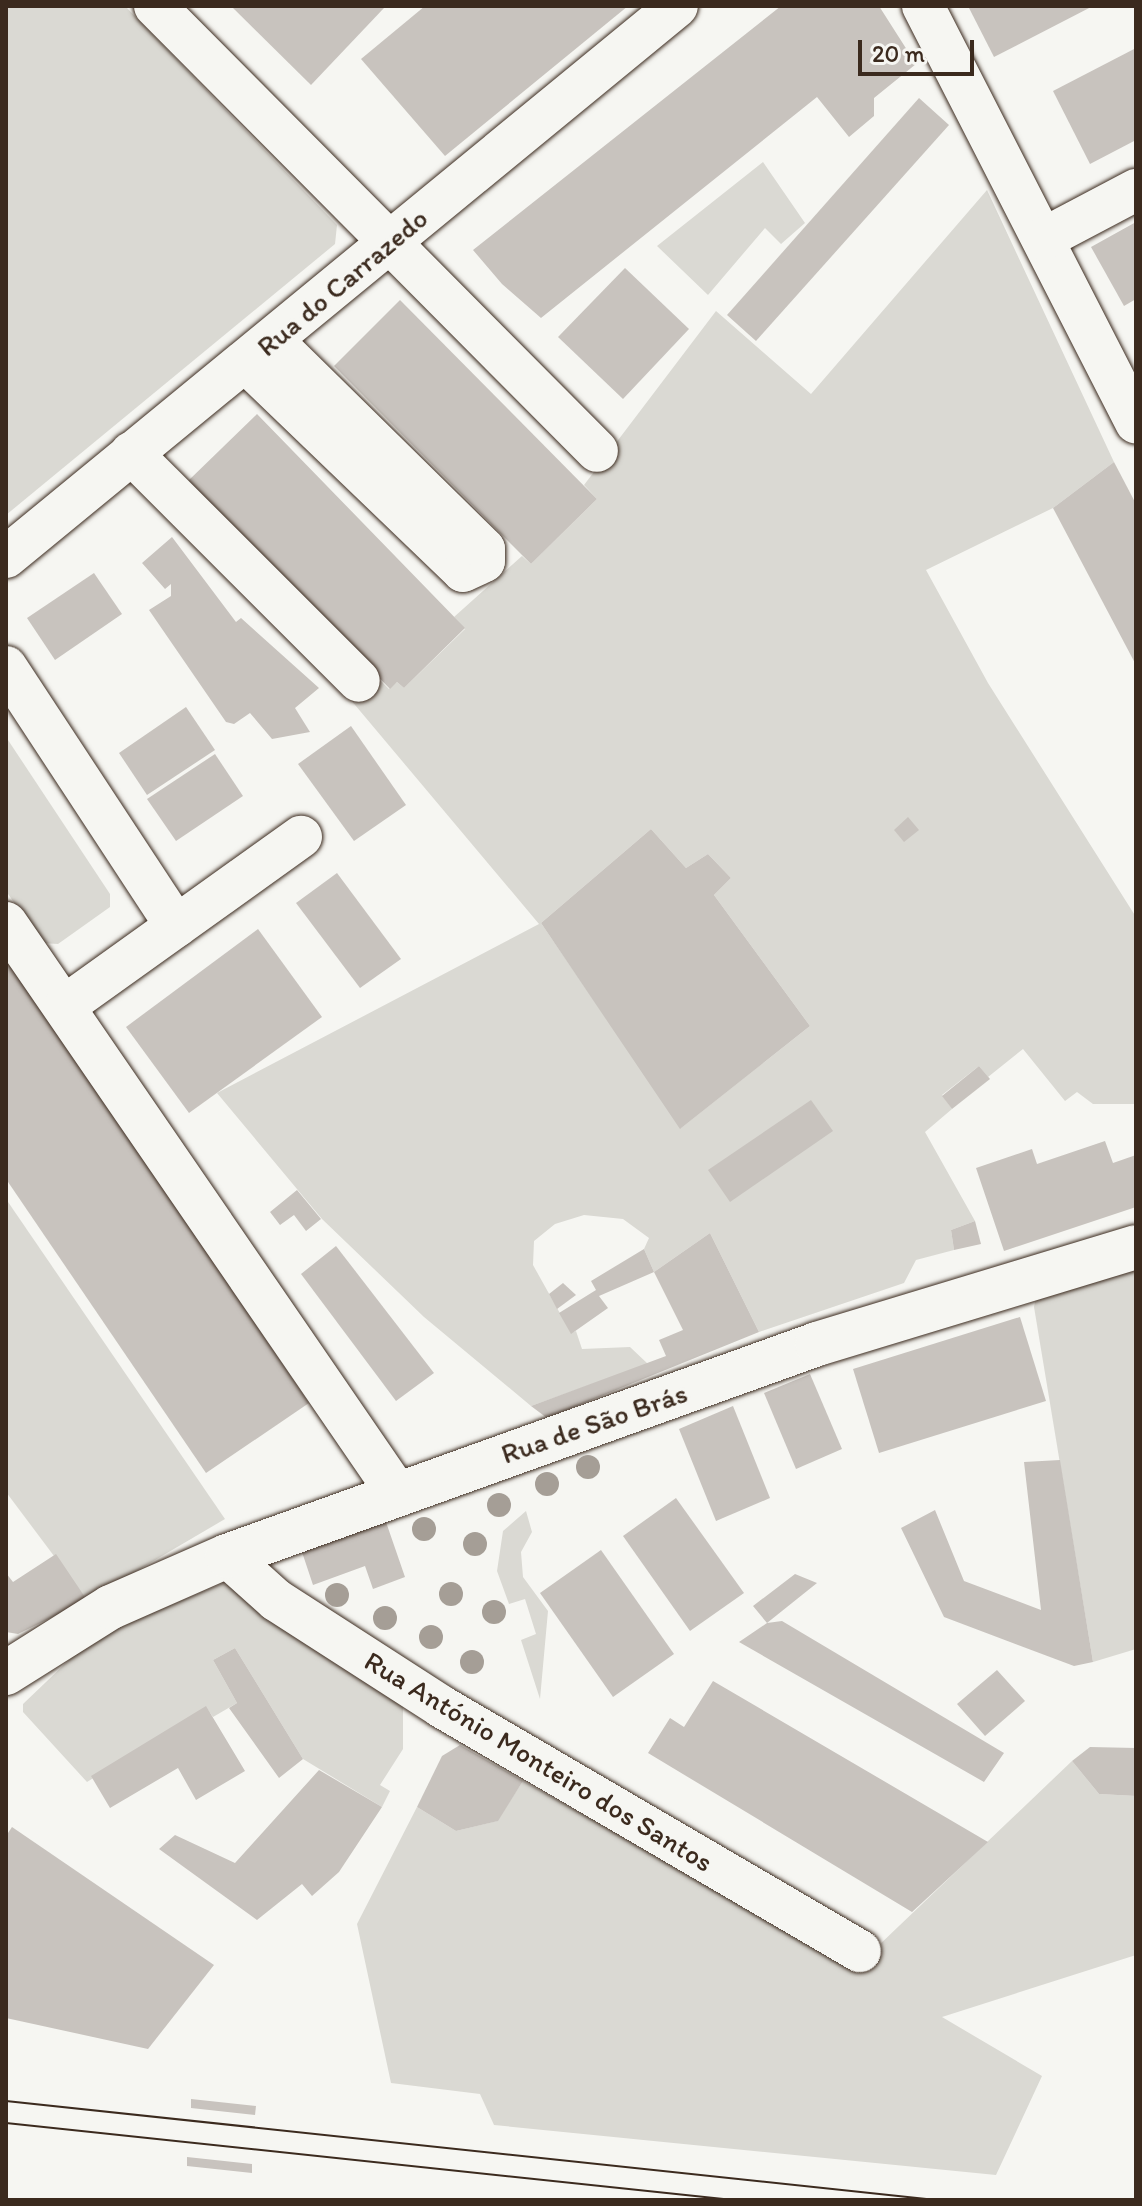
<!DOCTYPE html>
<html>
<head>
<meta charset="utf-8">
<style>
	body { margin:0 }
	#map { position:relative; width:1142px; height:2206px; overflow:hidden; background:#f6f6f2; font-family:Itim,sans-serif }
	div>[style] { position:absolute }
	.green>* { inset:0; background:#dad9d3 }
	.building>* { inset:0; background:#c8c3be }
	.roads { filter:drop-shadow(0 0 2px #3b2a1e) drop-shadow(0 0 2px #3b2a1e) }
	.street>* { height:42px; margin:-21px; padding:0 21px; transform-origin:21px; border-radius:21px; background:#f6f6f2 }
	.secondary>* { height:44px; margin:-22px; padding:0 22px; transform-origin:22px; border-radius:22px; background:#f6f6f2 }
	.tram>* { height:2px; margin:-1px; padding:0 1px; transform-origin:1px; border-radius:1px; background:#3b2a1e }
	.trees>* { width:24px; height:24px; margin:-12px; border-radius:50%; background:#a59e96 }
	span { translate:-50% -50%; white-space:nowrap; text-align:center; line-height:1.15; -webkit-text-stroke:6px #f6f6f2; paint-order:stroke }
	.street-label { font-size:28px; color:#3b2a1e }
	.frame { position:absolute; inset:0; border:8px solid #3b2a1e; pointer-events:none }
	.scale { position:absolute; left:858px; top:40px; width:116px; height:36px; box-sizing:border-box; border:4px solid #3b2a1e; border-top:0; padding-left:10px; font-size:24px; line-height:28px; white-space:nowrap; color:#3b2a1e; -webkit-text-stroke:6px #f6f6f2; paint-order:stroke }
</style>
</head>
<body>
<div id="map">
	<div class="green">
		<div style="clip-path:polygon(6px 6px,125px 6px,337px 225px,335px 244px,6px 515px)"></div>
		<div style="clip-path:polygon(763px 162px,805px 223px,781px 244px,765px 228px,708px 295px,657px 246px)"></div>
		<div style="clip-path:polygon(evenodd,987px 190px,1114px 462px,1053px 508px,926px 570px,988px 683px,1136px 917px,1136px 1104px,1093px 1104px,1077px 1092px,1065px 1101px,1023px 1049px,988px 1077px,979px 1066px,942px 1095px,952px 1109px,925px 1132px,975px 1221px,951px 1230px,954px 1250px,916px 1260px,904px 1283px,759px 1332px,710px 1233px,654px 1272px,644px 1249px,649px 1238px,623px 1219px,584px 1215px,555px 1224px,534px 1241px,533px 1265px,571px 1333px,576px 1331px,582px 1349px,630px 1347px,648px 1364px,531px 1406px,424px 1317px,322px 1219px,217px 1093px,539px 924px,350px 699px,378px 678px,389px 689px,397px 682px,404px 688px,465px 629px,454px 617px,522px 556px,531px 564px,597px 499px,584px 485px,716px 311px,811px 394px,987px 190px,651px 829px,686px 868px,708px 854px,731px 878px,714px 895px,810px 1026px,681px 1128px,541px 923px,651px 829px)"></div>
		<div style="clip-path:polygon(6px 737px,110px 894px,110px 907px,58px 944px,42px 943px,6px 891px)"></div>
		<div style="clip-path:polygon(6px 1199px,225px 1519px,87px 1600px,6px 1492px)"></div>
		<div style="clip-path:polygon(1136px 1269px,1136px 1649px,1093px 1662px,1034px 1307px,1037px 1293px)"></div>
		<div style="clip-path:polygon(526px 1511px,532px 1532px,521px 1552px,523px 1577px,548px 1611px,540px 1699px,521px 1640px,536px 1634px,525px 1599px,509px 1604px,497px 1571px,503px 1531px)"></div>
		<div style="clip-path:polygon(221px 1584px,250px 1588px,403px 1706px,403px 1749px,380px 1785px,390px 1791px,382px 1807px,303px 1759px,235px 1648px,213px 1660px,237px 1703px,213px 1717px,206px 1707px,87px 1782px,23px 1712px,23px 1704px,92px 1638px)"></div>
		<div style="clip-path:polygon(1072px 1761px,1099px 1794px,1136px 1796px,1136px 1955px,942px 2017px,1042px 2076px,996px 2175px,494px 2125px,480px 2094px,391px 2083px,357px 1924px,417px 1807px,456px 1831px,497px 1821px,523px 1781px,856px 1967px)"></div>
	</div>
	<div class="building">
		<div style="clip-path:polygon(231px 6px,382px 6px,384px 8px,311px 85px)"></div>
		<div style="clip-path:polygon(425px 6px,628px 6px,445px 156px,361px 59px)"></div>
		<div style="clip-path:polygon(781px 6px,879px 6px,916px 64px,874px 98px,874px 116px,849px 137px,817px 97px,541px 318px,502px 284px,473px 250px)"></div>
		<div style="clip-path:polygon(968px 6px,1093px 6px,994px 57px)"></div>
		<div style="clip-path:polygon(1136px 48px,1136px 140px,1090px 164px,1053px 91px)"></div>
		<div style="clip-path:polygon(919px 98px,949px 125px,756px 341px,727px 315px)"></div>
		<div style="clip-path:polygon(1136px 222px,1136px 299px,1124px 306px,1091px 247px)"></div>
		<div style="clip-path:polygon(625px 268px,689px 329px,623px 399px,558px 337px)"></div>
		<div style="clip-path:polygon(400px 300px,597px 499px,531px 564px,334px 366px)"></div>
		<div style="clip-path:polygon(257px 414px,465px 628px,404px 688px,397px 682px,390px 689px,188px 481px)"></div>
		<div style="clip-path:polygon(1114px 462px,1136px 504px,1136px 665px,1053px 508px)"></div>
		<div style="clip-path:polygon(172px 537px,236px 622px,241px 618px,319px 688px,295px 708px,310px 732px,272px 739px,250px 713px,234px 724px,226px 722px,149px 610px,171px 596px,171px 584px,165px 589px,142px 563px)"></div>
		<div style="clip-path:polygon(94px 573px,122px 614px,55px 660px,27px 618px)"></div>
		<div style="clip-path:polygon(186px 707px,215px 750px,147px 795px,119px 753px)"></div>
		<div style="clip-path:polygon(351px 726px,406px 805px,354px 841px,298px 764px)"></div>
		<div style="clip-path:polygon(215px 754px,243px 796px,176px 841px,147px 799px)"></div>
		<div style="clip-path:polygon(908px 817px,919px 830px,904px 842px,894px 830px)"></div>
		<div style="clip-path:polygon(651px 829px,686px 868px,708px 854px,731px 878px,714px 895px,810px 1026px,680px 1129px,541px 923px)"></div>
		<div style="clip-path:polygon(337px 873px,401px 959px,360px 988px,296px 903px)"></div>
		<div style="clip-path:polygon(258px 929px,322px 1017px,189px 1113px,126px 1027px)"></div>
		<div style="clip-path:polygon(6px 957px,309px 1403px,206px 1473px,6px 1179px)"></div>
		<div style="clip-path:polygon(979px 1066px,990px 1079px,952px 1109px,942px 1096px)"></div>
		<div style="clip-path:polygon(811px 1100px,833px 1131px,730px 1202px,708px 1170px)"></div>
		<div style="clip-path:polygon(1105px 1141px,1113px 1163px,1136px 1155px,1136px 1207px,1004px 1251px,976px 1168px,1032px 1149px,1037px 1164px)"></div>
		<div style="clip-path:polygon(297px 1190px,321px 1219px,306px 1231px,294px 1215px,280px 1225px,270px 1212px)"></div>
		<div style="clip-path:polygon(975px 1221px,981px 1244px,954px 1250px,951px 1230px)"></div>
		<div style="clip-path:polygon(710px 1233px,759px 1332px,547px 1418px,531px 1406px,666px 1356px,659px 1340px,683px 1330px,654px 1272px,599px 1296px,608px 1308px,571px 1334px,559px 1313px,596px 1290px,591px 1281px,644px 1249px,654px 1272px)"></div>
		<div style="clip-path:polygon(336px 1246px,434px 1373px,396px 1401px,301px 1274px)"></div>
		<div style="clip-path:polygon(563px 1283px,576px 1295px,557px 1309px,549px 1294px)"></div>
		<div style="clip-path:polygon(1020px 1317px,1046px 1401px,879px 1453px,853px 1369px)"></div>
		<div style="clip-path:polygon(810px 1374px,842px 1449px,796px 1469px,764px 1393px)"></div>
		<div style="clip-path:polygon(733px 1406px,770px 1498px,716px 1521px,679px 1429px)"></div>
		<div style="clip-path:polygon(1060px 1460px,1093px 1662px,1074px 1666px,944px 1617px,901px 1528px,935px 1510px,964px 1581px,1041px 1610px,1024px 1462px)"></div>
		<div style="clip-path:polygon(676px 1498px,744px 1593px,690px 1631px,623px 1536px)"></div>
		<div style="clip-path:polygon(386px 1522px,405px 1577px,373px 1589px,365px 1566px,313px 1585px,302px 1552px)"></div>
		<div style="clip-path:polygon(601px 1550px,674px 1654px,613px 1697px,540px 1593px)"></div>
		<div style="clip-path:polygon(56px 1554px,87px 1600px,18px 1634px,6px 1632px,6px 1573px,13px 1582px)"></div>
		<div style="clip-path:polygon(795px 1574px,817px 1583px,767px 1623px,782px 1621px,1004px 1753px,984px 1782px,739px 1642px,767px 1623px,753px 1606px)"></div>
		<div style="clip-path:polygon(235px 1648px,303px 1759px,279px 1778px,229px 1708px,237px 1703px,213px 1660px)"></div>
		<div style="clip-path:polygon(997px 1670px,1025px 1701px,985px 1736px,957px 1704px)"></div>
		<div style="clip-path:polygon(713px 1681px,988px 1842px,912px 1912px,648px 1753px,670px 1718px,684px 1727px)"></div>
		<div style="clip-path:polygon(206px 1706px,245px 1771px,196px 1800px,178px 1768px,110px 1808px,91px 1776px)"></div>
		<div style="clip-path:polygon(460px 1745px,523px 1781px,498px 1821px,456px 1831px,417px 1807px,442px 1756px)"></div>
		<div style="clip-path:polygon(1090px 1747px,1136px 1748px,1136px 1796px,1099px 1794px,1072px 1761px)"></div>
		<div style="clip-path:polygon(319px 1770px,382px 1807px,339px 1872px,312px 1896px,302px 1884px,257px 1920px,159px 1849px,175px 1835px,235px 1863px)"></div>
		<div style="clip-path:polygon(12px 1827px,214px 1965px,148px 2049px,6px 2018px,6px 1836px)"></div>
		<div style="clip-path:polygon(191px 2099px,256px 2106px,255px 2115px,191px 2108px)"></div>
		<div style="clip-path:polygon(187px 2157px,252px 2164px,252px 2173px,187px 2166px)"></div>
	</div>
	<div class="roads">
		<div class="street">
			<div style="left:155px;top:6px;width:627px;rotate:45.19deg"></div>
			<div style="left:923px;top:6px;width:468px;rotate:62.9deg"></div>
			<div style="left:1043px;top:239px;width:105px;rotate:-27.8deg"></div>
			<div style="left:246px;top:362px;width:301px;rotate:43.9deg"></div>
			<div style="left:463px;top:571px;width:23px;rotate:-25deg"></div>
			<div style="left:484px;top:561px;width:12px;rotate:-90deg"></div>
			<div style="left:484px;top:549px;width:297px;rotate:-135.5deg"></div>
			<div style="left:131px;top:453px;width:322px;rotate:45deg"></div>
			<div style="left:6px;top:557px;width:868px;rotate:-39.39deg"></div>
			<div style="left:6px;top:667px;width:310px;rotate:56.7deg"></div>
			<div style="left:6px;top:923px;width:691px;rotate:55.55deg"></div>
			<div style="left:66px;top:1005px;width:289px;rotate:-35.6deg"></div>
			<div style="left:227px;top:1556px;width:66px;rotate:41.9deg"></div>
			<div style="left:276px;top:1600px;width:197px;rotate:32.8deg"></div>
			<div style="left:442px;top:1707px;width:484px;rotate:30.3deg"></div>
		</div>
		<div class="secondary">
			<div style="left:6px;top:1673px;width:124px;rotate:-32.2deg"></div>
			<div style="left:111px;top:1607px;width:127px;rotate:-23.7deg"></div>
			<div style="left:227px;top:1556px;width:627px;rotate:-19.76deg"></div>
			<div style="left:817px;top:1344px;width:333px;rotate:-16.9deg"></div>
		</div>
	</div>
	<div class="tram">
		<div style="left:6px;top:2101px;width:935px;rotate:6.08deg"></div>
		<div style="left:6px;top:2123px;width:731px;rotate:6.05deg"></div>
	</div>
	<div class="trees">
		<div style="left:588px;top:1467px"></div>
		<div style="left:547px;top:1484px"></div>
		<div style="left:499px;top:1505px"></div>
		<div style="left:424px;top:1529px"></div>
		<div style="left:475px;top:1544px"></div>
		<div style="left:451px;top:1594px"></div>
		<div style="left:337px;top:1595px"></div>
		<div style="left:494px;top:1612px"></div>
		<div style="left:385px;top:1618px"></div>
		<div style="left:431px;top:1637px"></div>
		<div style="left:472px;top:1662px"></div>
	</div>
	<div class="street-label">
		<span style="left:342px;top:282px;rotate:-40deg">Rua do Carrazedo</span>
		<span style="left:594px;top:1423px;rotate:-19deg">Rua de São Brás</span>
		<span style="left:539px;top:1761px;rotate:31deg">Rua António Monteiro dos Santos</span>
	</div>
	<div class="frame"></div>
	<div class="scale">20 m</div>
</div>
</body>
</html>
